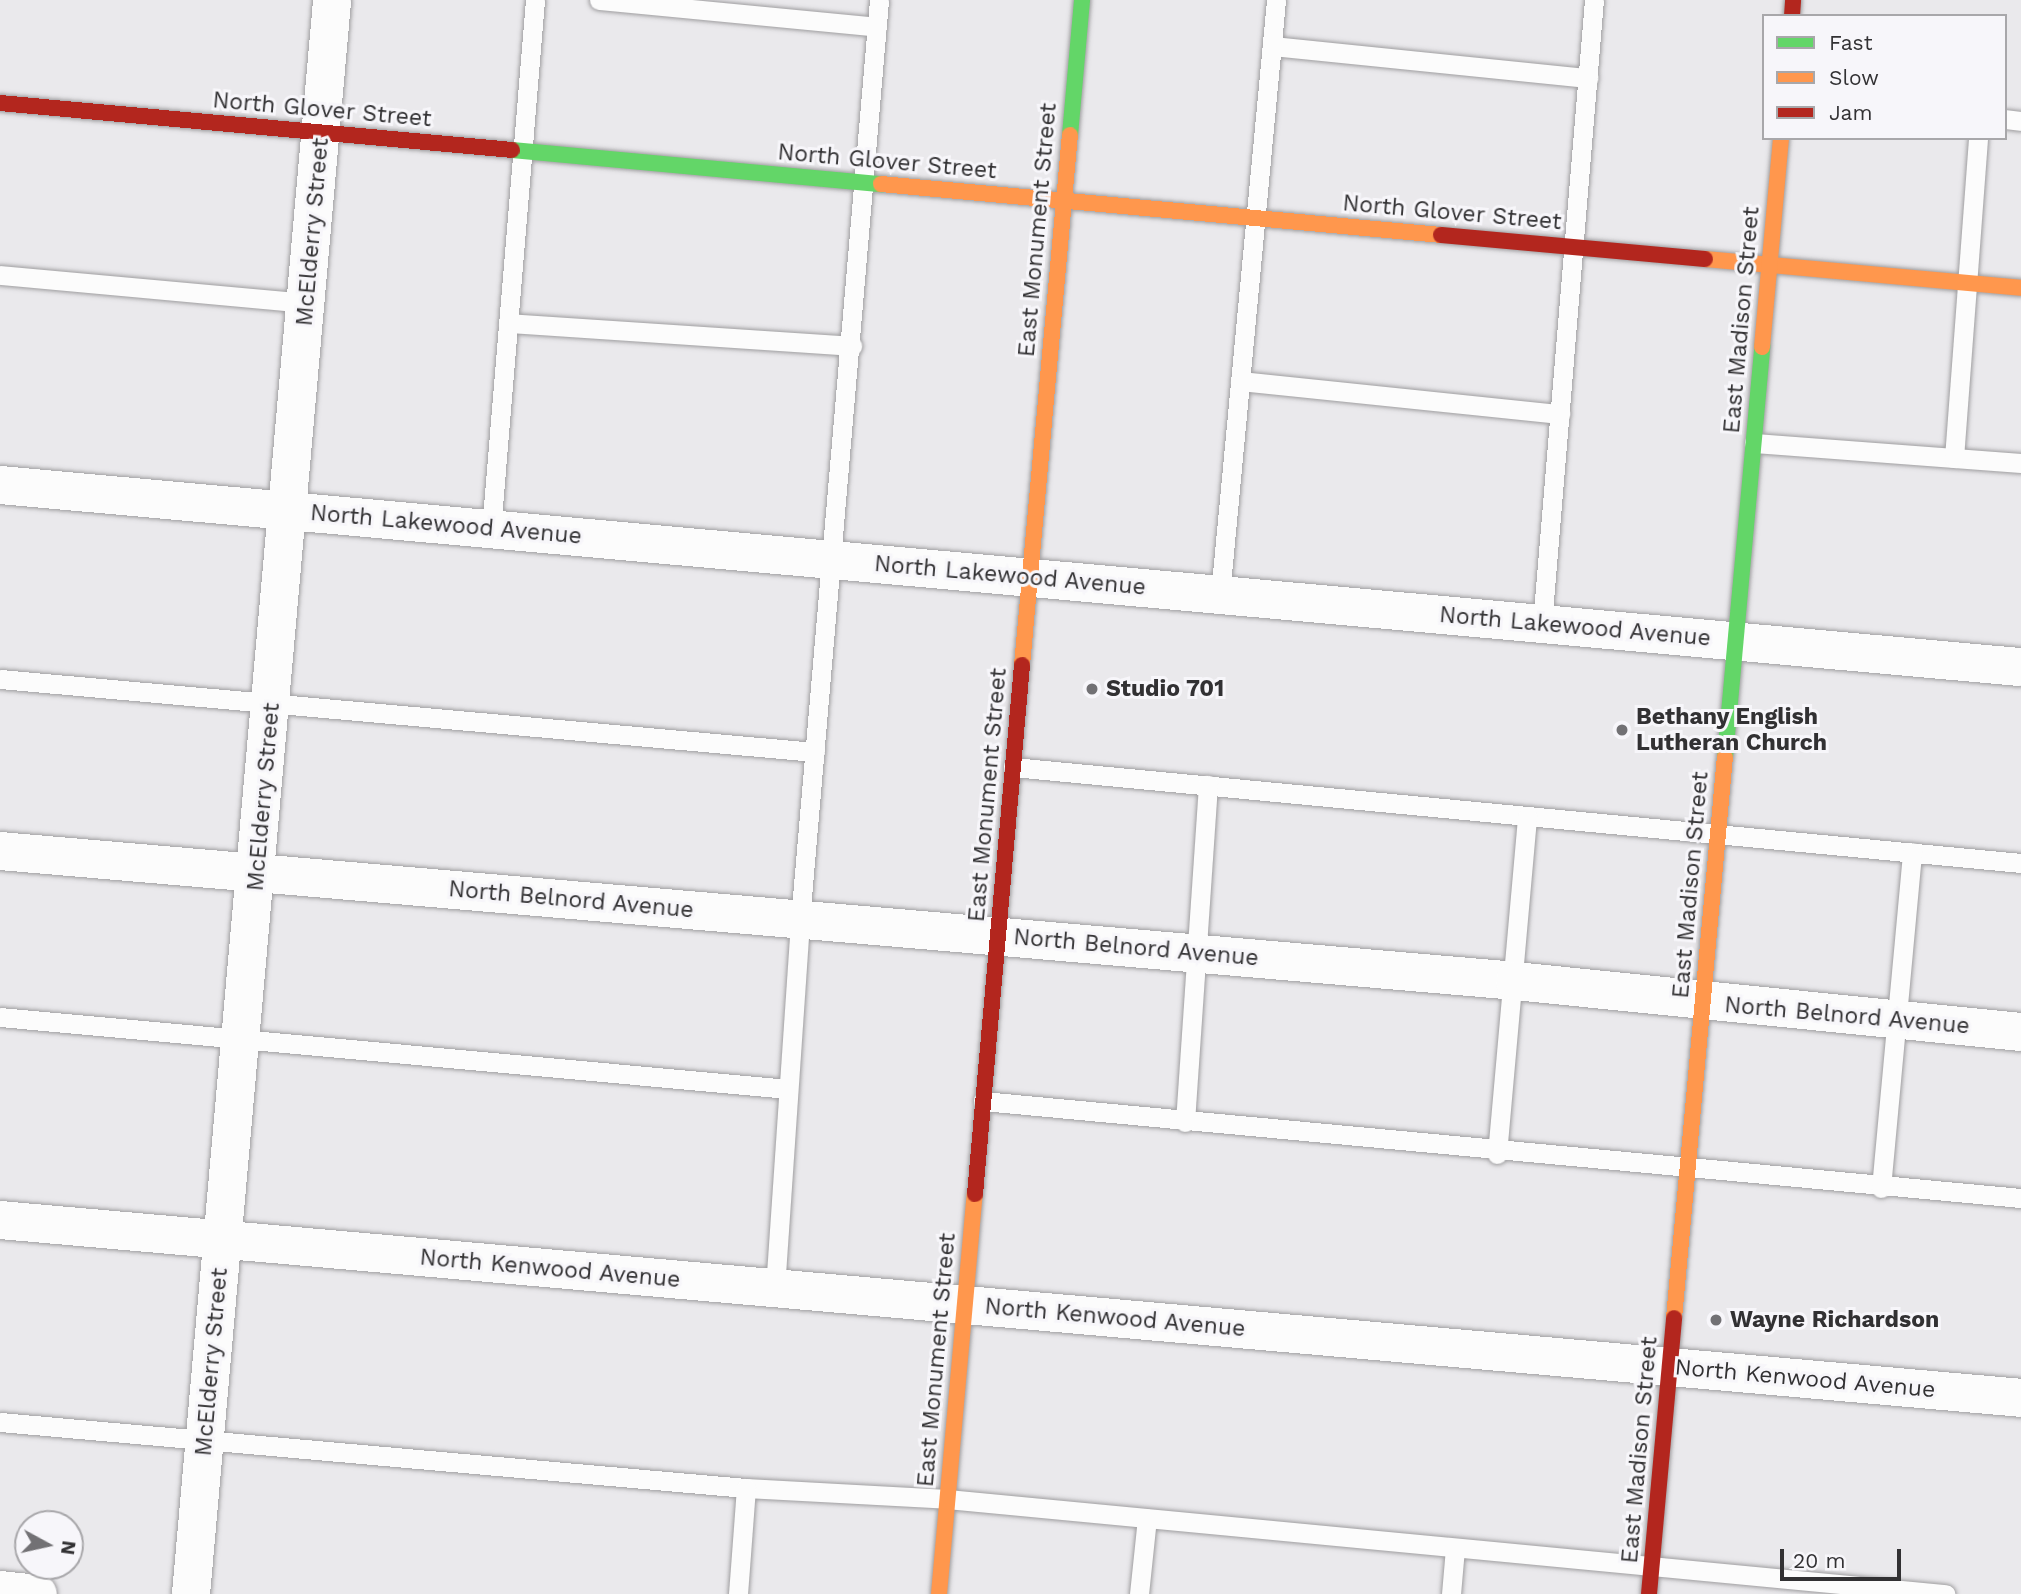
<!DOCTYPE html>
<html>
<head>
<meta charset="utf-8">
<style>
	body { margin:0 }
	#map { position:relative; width:2021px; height:1594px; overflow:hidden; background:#eae9ec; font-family:"Work Sans",sans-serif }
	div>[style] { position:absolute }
	.roads { filter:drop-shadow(0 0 2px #9f9ea0) drop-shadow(0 0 2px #9f9ea0) }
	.lane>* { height:19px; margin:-9.5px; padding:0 9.5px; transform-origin:9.5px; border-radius:9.5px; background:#fcfcfc }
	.street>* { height:38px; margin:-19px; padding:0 19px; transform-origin:19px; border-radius:19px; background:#fcfcfc }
	.fast>* { height:16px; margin:-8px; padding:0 8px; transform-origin:8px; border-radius:8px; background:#63d668 }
	.slow>* { height:16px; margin:-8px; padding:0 8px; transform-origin:8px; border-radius:8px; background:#ff974d }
	.jam>* { height:16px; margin:-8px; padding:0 8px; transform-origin:8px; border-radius:8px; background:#b3261e }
	.dots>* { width:19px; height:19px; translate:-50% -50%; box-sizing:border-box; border:4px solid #f7f6fa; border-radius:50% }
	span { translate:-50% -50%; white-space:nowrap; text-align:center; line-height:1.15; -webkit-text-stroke:6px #f7f6fa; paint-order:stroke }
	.street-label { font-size:23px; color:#323133 }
	.poi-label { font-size:23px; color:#323133; font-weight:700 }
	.left { translate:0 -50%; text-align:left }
	.legend { position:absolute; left:1762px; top:14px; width:245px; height:126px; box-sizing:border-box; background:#f7f6fa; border:2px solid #a8a7aa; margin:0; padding:9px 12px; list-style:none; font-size:21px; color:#323133 }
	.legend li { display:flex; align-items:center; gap:14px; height:35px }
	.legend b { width:35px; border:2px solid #a8a7aa }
	.north { position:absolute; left:14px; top:1510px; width:70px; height:70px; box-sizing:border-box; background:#f7f6fa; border:2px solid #a8a7aa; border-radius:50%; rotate:98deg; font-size:19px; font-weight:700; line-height:28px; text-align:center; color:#323133 }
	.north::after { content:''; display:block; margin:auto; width:24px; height:32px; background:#727174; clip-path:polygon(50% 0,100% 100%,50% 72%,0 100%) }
	.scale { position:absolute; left:1780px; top:1549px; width:121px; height:32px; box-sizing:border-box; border:4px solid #323133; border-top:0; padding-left:9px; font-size:21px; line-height:24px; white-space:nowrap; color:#323133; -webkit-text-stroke:5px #f7f6fa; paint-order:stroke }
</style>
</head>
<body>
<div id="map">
	<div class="roads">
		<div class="lane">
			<div style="left:599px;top:0;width:279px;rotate:5.5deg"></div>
			<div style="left:1272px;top:46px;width:318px;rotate:5.8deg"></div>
			<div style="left:2005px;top:119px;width:16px;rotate:7deg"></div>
			<div style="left:0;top:275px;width:307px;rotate:5.2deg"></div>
			<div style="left:508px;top:323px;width:345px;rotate:3.8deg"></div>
			<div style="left:1240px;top:381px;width:322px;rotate:5.9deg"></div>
			<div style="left:1754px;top:443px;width:268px;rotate:4.3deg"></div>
			<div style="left:1954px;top:458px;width:321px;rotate:-85.7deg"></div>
			<div style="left:491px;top:530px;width:532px;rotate:-85.25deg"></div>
			<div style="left:1220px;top:595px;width:598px;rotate:-84.62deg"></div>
			<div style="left:1542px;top:624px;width:626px;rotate:-85.24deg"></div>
			<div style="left:0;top:679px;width:818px;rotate:5.12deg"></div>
			<div style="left:1013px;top:767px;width:1013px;rotate:5.44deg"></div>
			<div style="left:0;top:1017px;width:791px;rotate:5.22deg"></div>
			<div style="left:983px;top:1101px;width:1043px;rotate:5.34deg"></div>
			<div style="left:1185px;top:1122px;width:338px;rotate:-86.1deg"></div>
			<div style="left:1497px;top:1154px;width:339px;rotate:-84.9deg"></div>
			<div style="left:1881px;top:1188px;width:337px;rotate:-84.7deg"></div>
			<div style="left:775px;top:1289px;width:370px;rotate:-86.1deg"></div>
			<div style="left:800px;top:920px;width:923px;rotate:-85.09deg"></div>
			<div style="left:0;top:1422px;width:749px;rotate:5.06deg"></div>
			<div style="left:746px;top:1488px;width:201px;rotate:3.1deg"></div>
			<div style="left:947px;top:1499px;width:1003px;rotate:5.44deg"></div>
			<div style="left:738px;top:1594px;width:106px;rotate:-85.7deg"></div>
			<div style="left:1139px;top:1594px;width:76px;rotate:-84deg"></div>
			<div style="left:1451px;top:1594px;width:46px;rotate:-85deg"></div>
		</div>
		<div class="street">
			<div style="left:0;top:485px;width:2029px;rotate:5.15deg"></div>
			<div style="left:0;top:851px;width:1521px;rotate:4.9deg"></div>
			<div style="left:1515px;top:981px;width:509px;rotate:5.76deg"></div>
			<div style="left:0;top:1220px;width:2029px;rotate:5.03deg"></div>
			<div style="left:0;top:1590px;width:38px;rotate:6deg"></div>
			<div style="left:191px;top:1594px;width:1600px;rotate:-84.94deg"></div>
		</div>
		<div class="fast">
			<div style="left:1070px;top:135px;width:136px;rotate:-84.9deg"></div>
			<div style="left:512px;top:150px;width:371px;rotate:5.3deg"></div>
			<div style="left:1725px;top:757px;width:412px;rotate:-84.8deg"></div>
		</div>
		<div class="slow">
			<div style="left:881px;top:184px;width:562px;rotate:5.2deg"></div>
			<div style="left:1705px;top:259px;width:317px;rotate:5.2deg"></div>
			<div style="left:1762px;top:347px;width:210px;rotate:-84.8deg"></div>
			<div style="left:1022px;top:665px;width:532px;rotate:-84.83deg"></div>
			<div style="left:1674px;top:1318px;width:563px;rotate:-84.81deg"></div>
			<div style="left:939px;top:1594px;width:402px;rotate:-84.9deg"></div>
		</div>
		<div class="jam">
			<div style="left:1792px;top:16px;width:16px;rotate:-86deg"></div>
			<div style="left:0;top:103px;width:514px;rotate:5.24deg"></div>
			<div style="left:1441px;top:235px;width:265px;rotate:5.2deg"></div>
			<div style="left:975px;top:1194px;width:531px;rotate:-84.92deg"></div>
			<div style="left:1649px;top:1594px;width:277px;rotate:-84.8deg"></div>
		</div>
	</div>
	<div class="dots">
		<div style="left:1092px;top:689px;background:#727174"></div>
		<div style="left:1622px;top:730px;background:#727174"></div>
		<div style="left:1716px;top:1320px;background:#727174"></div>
	</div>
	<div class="street-label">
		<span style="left:322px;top:110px;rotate:5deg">North Glover Street</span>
		<span style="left:887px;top:162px;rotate:5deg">North Glover Street</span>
		<span style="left:1452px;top:213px;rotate:5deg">North Glover Street</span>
		<span style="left:1038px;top:230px;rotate:-85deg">East Monument Street</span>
		<span style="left:313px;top:232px;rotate:-85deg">McElderry Street</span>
		<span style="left:1742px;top:320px;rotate:-85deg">East Madison Street</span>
		<span style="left:446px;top:525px;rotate:5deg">North Lakewood Avenue</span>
		<span style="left:1010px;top:576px;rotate:5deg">North Lakewood Avenue</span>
		<span style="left:1575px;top:627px;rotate:5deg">North Lakewood Avenue</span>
		<span style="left:988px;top:795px;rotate:-85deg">East Monument Street</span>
		<span style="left:264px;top:797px;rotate:-85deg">McElderry Street</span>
		<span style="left:1691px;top:885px;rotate:-85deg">East Madison Street</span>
		<span style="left:571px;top:900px;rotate:5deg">North Belnord Avenue</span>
		<span style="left:1136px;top:948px;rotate:5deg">North Belnord Avenue</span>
		<span style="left:1847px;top:1016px;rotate:5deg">North Belnord Avenue</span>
		<span style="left:550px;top:1269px;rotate:5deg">North Kenwood Avenue</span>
		<span style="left:1115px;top:1318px;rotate:5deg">North Kenwood Avenue</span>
		<span style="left:937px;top:1360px;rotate:-85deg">East Monument Street</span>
		<span style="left:212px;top:1362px;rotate:-85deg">McElderry Street</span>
		<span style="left:1805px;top:1379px;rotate:5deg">North Kenwood Avenue</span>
		<span style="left:1640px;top:1450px;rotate:-85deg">East Madison Street</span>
	</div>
	<div class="poi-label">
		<span class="left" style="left:1106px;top:689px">Studio 701</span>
		<span class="left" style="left:1636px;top:730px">Bethany English<br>Lutheran Church</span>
		<span class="left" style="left:1730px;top:1320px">Wayne Richardson</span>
	</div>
	<ul class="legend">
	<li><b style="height:9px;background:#63d668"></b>Fast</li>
	<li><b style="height:9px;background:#ff974d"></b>Slow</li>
	<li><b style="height:9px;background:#b3261e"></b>Jam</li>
	</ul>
	<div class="north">N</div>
	<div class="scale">20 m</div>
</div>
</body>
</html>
